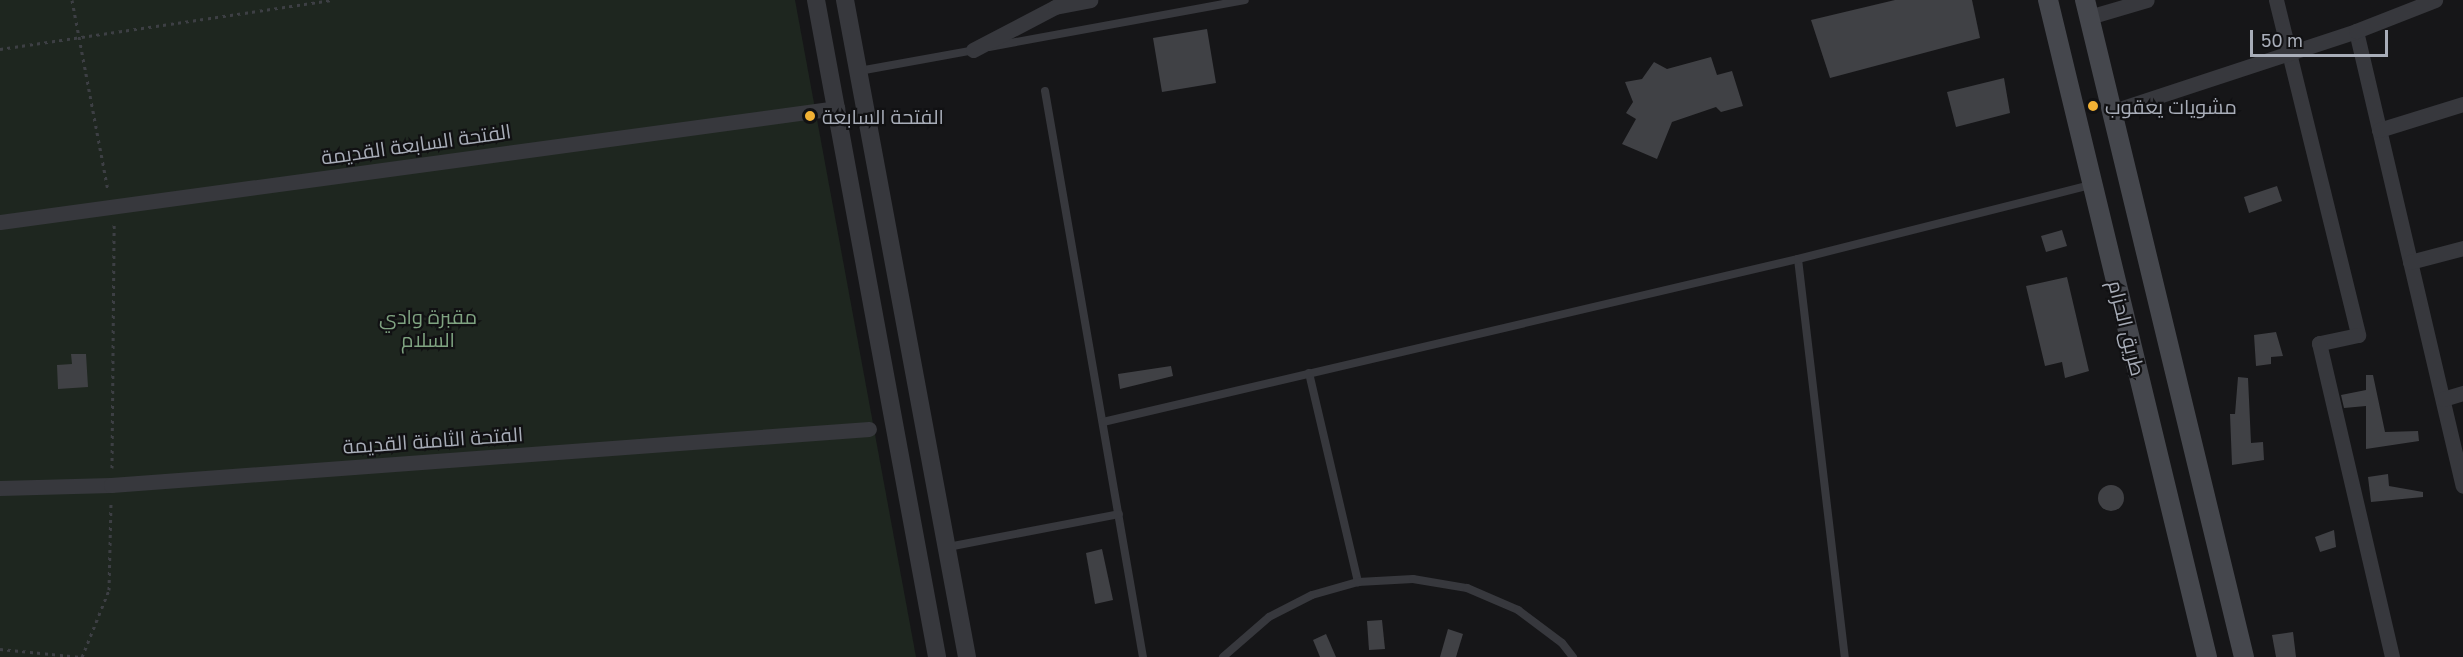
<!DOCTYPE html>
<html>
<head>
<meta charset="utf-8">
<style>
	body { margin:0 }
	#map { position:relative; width:2463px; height:657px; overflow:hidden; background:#161618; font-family:"Golos Text",Cairo,sans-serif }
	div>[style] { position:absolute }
	.green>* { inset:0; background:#1e261f }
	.building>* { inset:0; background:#404145 }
	.round { border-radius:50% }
	.path>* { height:3px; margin-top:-1.5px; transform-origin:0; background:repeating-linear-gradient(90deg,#3d3f44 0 3px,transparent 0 7.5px) }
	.service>* { height:8px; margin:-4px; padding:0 4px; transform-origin:4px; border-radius:4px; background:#37383d }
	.minor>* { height:15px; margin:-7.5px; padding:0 7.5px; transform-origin:7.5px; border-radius:7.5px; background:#37383d }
	.tertiary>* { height:18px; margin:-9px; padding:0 9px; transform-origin:9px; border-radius:9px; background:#37383d }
	.secondary>* { height:20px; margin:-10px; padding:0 10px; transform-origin:10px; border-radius:10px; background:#45474d }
	.dots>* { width:16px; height:16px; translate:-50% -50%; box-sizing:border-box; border:3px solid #111113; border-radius:50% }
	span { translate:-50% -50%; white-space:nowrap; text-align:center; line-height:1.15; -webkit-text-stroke:4.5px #111113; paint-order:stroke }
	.poi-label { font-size:20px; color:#a8adb8 }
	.left { translate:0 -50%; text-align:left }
	.street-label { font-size:20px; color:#a8adb8 }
	.park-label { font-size:20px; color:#7fa381 }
	.scale { position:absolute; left:2250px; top:30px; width:138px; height:27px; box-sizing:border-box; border:3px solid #a8adb8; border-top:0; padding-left:8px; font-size:18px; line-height:21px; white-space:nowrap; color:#a8adb8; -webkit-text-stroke:4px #111113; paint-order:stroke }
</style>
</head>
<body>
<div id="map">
	<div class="green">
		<div style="clip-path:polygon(0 0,795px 0,916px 657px,0 657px)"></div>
	</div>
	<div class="building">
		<div style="clip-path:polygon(1895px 0,1972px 0,1980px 38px,1830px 78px,1811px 20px)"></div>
		<div style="clip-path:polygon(1207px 29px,1216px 83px,1162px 92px,1153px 38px)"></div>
		<div style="clip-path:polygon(1711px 57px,1717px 75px,1732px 71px,1743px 106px,1721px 112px,1716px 107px,1672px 122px,1657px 159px,1622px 144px,1636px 119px,1626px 113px,1633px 102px,1625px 82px,1642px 79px,1654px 62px,1667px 69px)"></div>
		<div style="clip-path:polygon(2004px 78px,2010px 113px,1956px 127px,1947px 92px)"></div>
		<div style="clip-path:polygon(2277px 186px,2282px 201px,2249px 213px,2244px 197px)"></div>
		<div style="clip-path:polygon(2062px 230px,2067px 246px,2046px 252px,2041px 236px)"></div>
		<div style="clip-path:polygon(2067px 277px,2089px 371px,2065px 378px,2062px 362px,2045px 366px,2026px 286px)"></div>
		<div style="clip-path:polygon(2276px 332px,2283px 356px,2271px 357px,2271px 364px,2256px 366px,2254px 335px)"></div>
		<div style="clip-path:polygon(71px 354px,86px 354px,88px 387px,58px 389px,57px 365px,72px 364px)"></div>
		<div style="clip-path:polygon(1171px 366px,1173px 376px,1120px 389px,1118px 374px)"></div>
		<div style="clip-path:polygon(2366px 375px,2373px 375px,2385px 432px,2418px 431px,2419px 441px,2366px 449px,2366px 406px,2344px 408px,2341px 395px,2366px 390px)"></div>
		<div style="clip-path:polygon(2238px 377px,2248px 378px,2251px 443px,2263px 442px,2264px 460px,2232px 465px,2230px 414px,2235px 414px)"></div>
		<div style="clip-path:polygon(2388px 474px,2389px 486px,2423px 492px,2423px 497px,2371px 502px,2368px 477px)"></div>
		<div class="round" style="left:2098px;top:485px;width:26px;height:26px"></div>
		<div style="clip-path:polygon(2334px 530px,2336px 547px,2320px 552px,2315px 537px)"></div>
		<div style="clip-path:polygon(1102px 549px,1113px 600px,1095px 604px,1086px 553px)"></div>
		<div style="clip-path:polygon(1382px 620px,1385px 649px,1369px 650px,1367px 621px)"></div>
		<div style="clip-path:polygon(1448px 629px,1463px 634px,1456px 657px,1440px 657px)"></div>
		<div style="clip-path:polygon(2293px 632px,2296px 657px,2276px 657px,2272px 635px)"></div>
		<div style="clip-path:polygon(1326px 634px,1336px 657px,1320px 657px,1313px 640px)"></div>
	</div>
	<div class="path">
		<div style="left:72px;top:0;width:193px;rotate:79.3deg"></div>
		<div style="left:0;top:49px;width:337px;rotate:-8.4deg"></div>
		<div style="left:112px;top:468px;width:245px;rotate:-89.5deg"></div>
		<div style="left:0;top:649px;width:81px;rotate:5.6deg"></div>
		<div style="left:82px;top:657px;width:72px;rotate:-68.1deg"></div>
		<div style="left:109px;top:590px;width:88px;rotate:-88.7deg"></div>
	</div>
	<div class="service">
		<div style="left:989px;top:47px;width:260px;rotate:-10.4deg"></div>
		<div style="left:859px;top:71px;width:117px;rotate:-10.3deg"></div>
		<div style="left:1045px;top:91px;width:574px;rotate:80.18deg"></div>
		<div style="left:1798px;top:259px;width:401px;rotate:83.3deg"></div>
		<div style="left:1309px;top:373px;width:215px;rotate:76.8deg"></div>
		<div style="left:1103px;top:422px;width:714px;rotate:-13.2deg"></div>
		<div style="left:1798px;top:259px;width:302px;rotate:-14.2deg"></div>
		<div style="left:948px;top:547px;width:174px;rotate:-10.9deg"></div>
		<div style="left:1223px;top:657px;width:61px;rotate:-41deg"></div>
		<div style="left:1269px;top:617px;width:48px;rotate:-27.1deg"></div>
		<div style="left:1312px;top:595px;width:48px;rotate:-15.8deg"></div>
		<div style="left:1358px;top:582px;width:55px;rotate:-3.1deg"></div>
		<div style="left:1413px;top:579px;width:55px;rotate:9.5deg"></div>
		<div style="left:1467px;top:588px;width:56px;rotate:23.3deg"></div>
		<div style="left:1518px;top:610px;width:55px;rotate:36.9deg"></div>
		<div style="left:1562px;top:643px;width:18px;rotate:52deg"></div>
	</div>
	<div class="minor">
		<div style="left:2276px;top:0;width:345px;rotate:76.2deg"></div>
		<div style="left:2358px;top:335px;width:40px;rotate:168deg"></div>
		<div style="left:2319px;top:343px;width:322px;rotate:76.9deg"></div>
		<div style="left:2089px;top:17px;width:60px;rotate:-16.3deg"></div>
		<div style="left:2356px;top:31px;width:467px;rotate:76.8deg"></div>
		<div style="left:973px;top:50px;width:93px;rotate:-27.7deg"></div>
		<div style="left:1055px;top:7px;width:36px;rotate:-11deg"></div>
		<div style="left:2113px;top:111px;width:256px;rotate:-18.2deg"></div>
		<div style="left:2356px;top:31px;width:85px;rotate:-21.4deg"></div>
		<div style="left:2379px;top:130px;width:88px;rotate:-17.2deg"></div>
		<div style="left:0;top:222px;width:845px;rotate:-7.76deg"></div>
		<div style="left:2410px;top:262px;width:55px;rotate:-14.8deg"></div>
		<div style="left:2443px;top:399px;width:21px;rotate:-17deg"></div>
		<div style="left:0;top:488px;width:111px;rotate:-1.5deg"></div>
		<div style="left:111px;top:485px;width:760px;rotate:-4.23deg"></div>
	</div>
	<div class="tertiary">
		<div style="left:816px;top:0;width:668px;rotate:79.56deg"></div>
		<div style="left:845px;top:0;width:668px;rotate:79.48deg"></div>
	</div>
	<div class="secondary">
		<div style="left:2048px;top:0;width:676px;rotate:76.4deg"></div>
		<div style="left:2085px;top:0;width:676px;rotate:76.4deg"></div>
	</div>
	<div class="dots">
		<div style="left:2093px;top:106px;background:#f2b134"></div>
		<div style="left:810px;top:116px;background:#f2b134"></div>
	</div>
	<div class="poi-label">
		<span class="left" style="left:2105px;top:106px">مشويات يعقوب</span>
		<span class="left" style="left:822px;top:116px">الفتحة السابعة</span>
	</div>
	<div class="street-label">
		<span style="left:416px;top:144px;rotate:-8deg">الفتحة السابعة القديمة</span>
		<span style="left:2127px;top:328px;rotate:76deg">طريق الحزام</span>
		<span style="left:433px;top:440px;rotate:-4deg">الفتحة الثامنة القديمة</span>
	</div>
	<div class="park-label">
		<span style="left:428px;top:328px">مقبرة وادي<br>السلام</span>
	</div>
	<div class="scale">50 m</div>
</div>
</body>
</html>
